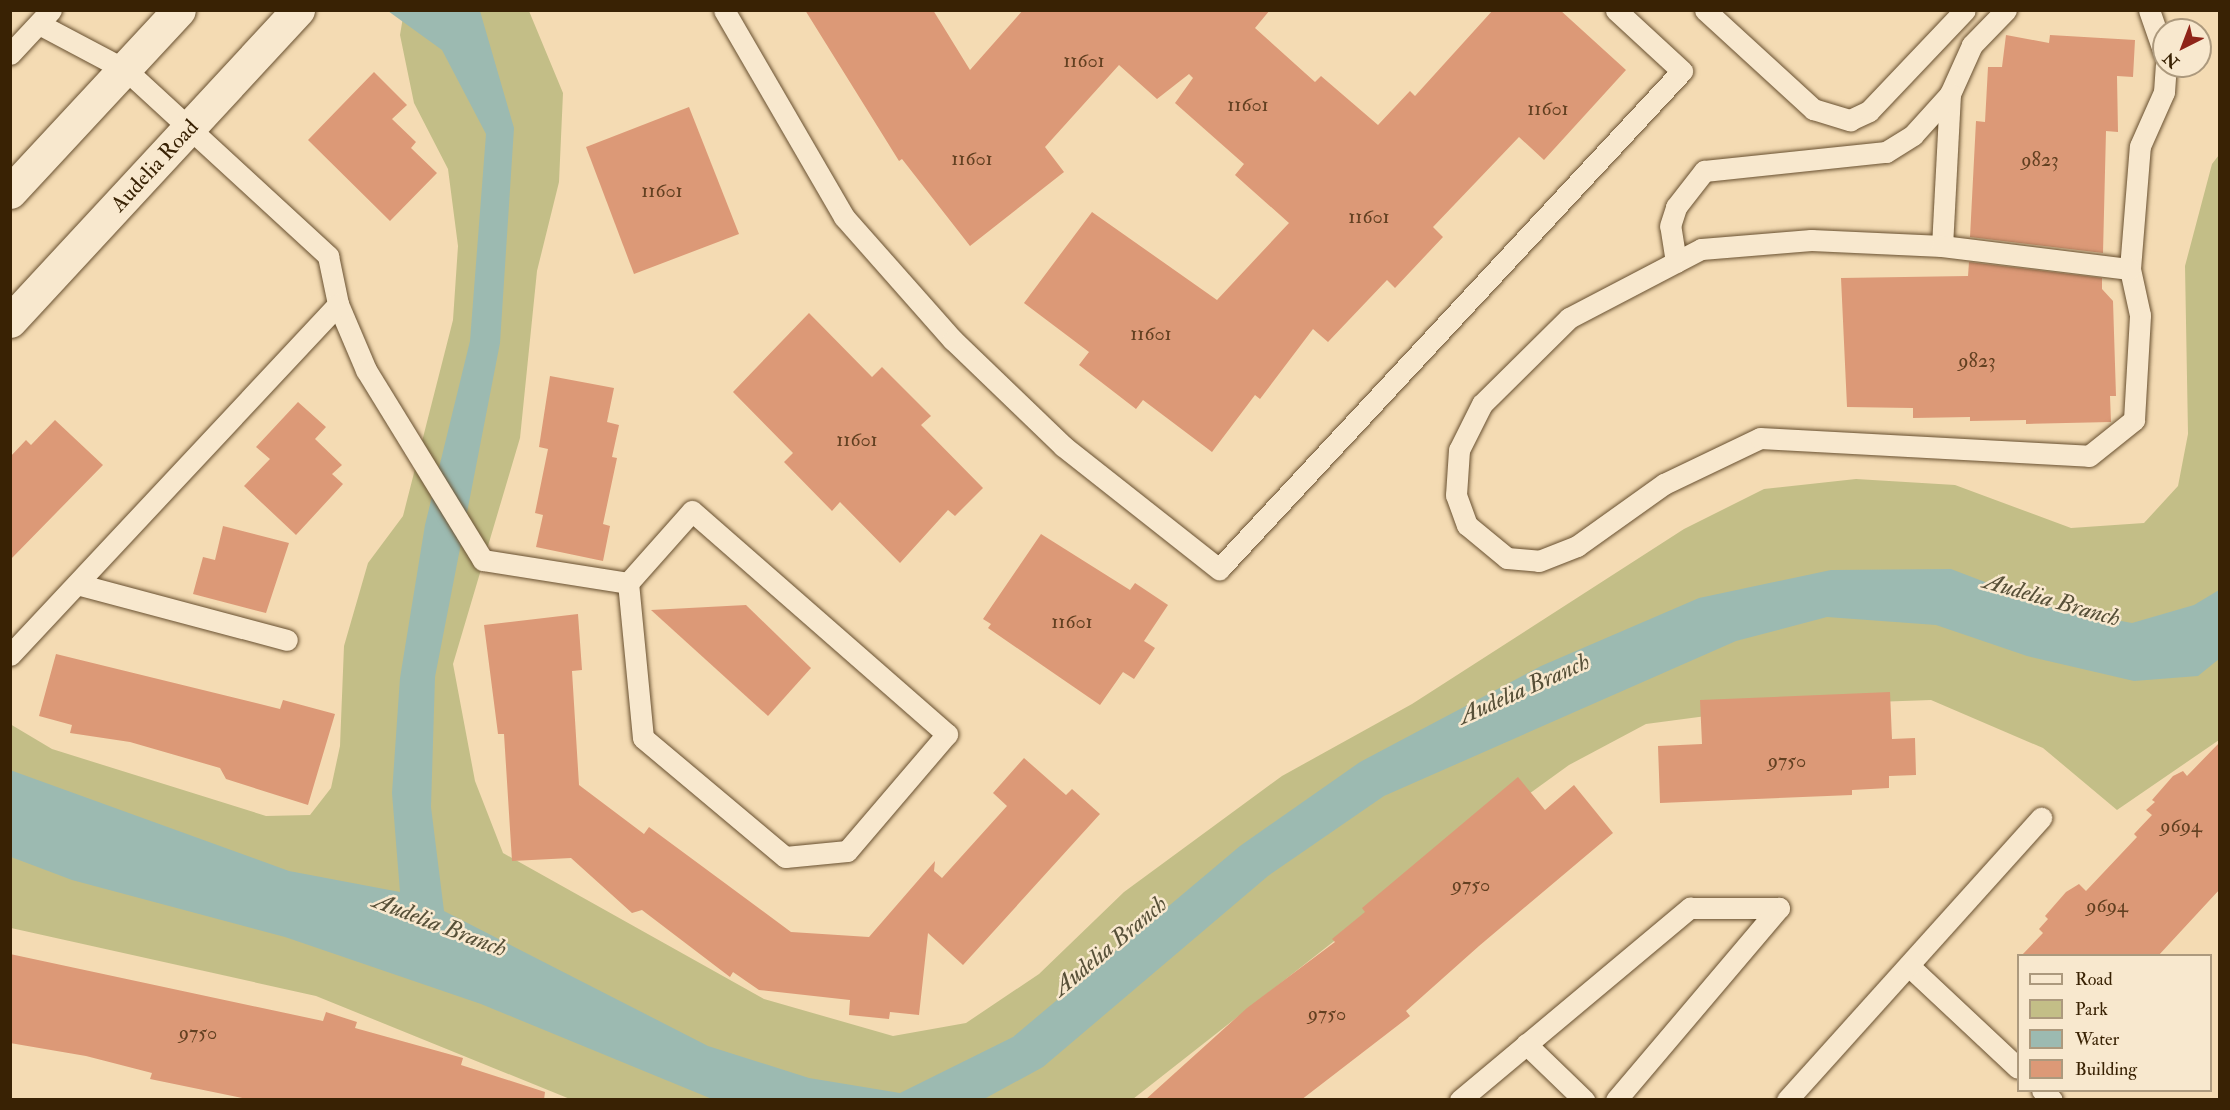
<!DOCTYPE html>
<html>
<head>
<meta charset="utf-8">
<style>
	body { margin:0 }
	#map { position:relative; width:2230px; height:1110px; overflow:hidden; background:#f4dbb3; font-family:"IM FELL Double Pica",serif }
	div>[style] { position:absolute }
	.green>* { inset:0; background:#c3be87 }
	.water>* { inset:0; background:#9cbab1 }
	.building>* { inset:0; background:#dc9977 }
	.roads { filter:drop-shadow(0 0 2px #685030) drop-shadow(0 0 2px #685030) }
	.service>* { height:21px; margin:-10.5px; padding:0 10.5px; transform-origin:10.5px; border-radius:10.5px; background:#f8e8ce }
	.secondary>* { height:33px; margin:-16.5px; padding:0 16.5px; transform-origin:16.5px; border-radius:16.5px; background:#f8e8ce }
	span { translate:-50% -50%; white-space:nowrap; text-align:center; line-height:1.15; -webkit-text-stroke:5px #f8e8ce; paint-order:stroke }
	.number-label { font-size:20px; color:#624021 }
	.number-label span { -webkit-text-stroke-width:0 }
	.street-label { font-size:22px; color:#392204 }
	.water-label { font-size:24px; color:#575038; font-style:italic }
	.frame { position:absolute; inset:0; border:12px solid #392204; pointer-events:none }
	.legend { position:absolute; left:2017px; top:954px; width:195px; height:138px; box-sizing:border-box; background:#f8e8ce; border:2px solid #ac997d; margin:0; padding:8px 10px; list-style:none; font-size:18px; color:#392204 }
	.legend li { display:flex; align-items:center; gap:12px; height:30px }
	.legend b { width:30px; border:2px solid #ac997d }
	.north { position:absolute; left:2152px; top:18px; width:60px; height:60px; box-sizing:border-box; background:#f8e8ce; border:2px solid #ac997d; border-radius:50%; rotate:222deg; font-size:16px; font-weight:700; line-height:24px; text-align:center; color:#392204 }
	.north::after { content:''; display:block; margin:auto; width:21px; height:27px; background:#8f2418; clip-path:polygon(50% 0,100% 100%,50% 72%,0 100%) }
</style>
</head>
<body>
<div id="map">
	<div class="green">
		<div style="clip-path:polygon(404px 11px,529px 11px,563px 93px,559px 182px,537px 271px,520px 438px,453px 664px,475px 781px,503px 853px,764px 999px,893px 1036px,966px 1023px,1039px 974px,1124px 892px,1282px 776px,1412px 704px,1684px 529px,1764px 489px,1856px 479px,1955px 485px,2071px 528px,2144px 523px,2178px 486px,2188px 434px,2185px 266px,2212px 164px,2219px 155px,2219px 740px,2117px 810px,2043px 748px,1931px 700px,1789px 705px,1646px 724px,1569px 765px,1436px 861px,1133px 1099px,570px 1099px,316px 996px,11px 928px,10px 724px,52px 749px,266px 816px,310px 815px,331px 788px,340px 746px,344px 646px,368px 563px,403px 516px,453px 320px,458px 246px,448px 169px,414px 103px,400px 35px)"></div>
	</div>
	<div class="water">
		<div style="clip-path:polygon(388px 11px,480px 11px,514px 128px,500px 343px,435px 677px,431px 807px,444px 911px,708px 1046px,809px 1078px,900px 1093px,1013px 1037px,1240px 846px,1360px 762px,1541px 666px,1699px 598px,1831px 570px,1951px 569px,2053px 608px,2132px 623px,2194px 605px,2219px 590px,2219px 659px,2198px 676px,2134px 681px,2027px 656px,1936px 625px,1827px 617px,1736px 641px,1384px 796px,1268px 876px,1043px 1067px,984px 1099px,712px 1099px,481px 1004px,285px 937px,72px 880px,11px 857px,10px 770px,289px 871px,400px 892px,392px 793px,400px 678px,425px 525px,470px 341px,486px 134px,442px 50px)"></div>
	</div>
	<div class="building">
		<div style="clip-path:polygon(805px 10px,933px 10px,970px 70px,1023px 10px,1270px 10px,1255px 28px,1315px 82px,1321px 76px,1378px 125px,1410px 91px,1415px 96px,1493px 10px,1560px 10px,1626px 70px,1544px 160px,1519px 137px,1433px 227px,1443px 237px,1395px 288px,1387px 280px,1328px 342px,1313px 329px,1260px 399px,1255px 395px,1212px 452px,1143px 400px,1136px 409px,1079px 365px,1089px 352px,1024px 303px,1092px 212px,1217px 300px,1289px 223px,1235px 175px,1244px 164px,1175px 103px,1193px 78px,1189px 74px,1157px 99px,1119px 65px,1045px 147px,1064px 172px,970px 246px,902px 159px,899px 161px)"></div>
		<div style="clip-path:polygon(2006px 35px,2049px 43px,2050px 35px,2135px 40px,2133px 77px,2117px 76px,2118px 132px,2106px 131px,2103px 253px,1970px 237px,1976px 121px,1985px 122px,1988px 67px,2002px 67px)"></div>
		<div style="clip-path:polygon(374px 72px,407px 105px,392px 119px,416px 142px,411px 148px,437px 173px,390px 221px,308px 140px)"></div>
		<div style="clip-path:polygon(689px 107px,739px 234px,634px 274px,586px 147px)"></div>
		<div style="clip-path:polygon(1969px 262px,2102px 278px,2102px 289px,2113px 301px,2116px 396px,2110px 396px,2111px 422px,2026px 424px,2026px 420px,1970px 421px,1970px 417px,1913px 418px,1913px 408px,1847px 407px,1841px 278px,1968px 276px)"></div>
		<div style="clip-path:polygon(809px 313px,872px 377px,882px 367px,931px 416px,921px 425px,983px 488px,955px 516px,948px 510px,900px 563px,840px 502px,832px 511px,784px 462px,793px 453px,733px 392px)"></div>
		<div style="clip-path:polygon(550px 376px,614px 388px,607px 422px,619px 425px,612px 457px,617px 458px,603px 524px,610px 526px,603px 561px,536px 547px,543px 515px,535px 513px,548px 449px,539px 447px)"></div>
		<div style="clip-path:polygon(298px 402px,326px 427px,315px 439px,342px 465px,332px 474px,343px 484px,296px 535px,244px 486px,270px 459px,256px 447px)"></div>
		<div style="clip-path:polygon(55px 420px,103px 465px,10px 560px,10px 457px,26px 440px,31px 445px)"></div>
		<div style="clip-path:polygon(223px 526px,289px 543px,266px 613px,193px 594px,203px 557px,215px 560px)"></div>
		<div style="clip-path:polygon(1041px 534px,1130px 590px,1135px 583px,1168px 605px,1144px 641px,1155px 648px,1134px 679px,1123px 672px,1100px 705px,988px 628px,991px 624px,983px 619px)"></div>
		<div style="clip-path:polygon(746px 605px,811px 668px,768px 716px,651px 610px)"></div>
		<div style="clip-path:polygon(578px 614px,582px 670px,572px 671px,579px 785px,644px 834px,649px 827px,791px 932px,869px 937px,935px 861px,934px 871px,942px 878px,1007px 806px,993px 793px,1024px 758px,1066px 795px,1072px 789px,1100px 814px,963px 965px,928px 933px,919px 1015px,890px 1012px,889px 1019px,849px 1015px,850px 1000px,759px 990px,733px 972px,730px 977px,642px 910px,632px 913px,571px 858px,512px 861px,504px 734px,498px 734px,484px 625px)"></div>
		<div style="clip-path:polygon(56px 654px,280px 709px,283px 700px,335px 714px,308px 805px,226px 779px,220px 768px,130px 742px,70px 733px,72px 725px,39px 716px)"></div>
		<div style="clip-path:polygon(1890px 692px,1892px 739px,1915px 738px,1916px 775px,1889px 776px,1889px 788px,1852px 790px,1852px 795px,1660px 803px,1658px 746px,1702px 744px,1700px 700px)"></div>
		<div style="clip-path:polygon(2220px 742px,2220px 889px,2158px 956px,2021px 956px,2043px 933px,2039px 929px,2048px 919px,2045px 916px,2066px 892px,2079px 884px,2086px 891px,2137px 837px,2134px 834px,2152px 815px,2146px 810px,2155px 802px,2152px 800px,2173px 776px,2183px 771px,2187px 776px)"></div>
		<div style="clip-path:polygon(1518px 777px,1545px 810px,1574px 785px,1613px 833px,1479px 946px,1406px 1011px,1410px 1016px,1301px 1100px,1145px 1100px,1247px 1008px,1335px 942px,1332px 939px,1365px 912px,1362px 908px)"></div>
		<div style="clip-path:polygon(10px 954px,323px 1021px,326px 1012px,357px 1022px,355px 1028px,463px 1058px,461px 1065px,545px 1092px,544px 1100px,252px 1100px,150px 1079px,152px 1073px,86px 1056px,10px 1043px)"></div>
	</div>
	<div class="roads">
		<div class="service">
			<div style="left:724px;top:10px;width:239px;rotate:59.9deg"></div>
			<div style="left:844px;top:217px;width:164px;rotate:48.5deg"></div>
			<div style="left:953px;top:340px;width:153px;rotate:43.9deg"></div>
			<div style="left:1063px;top:446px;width:199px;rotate:38.3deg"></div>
			<div style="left:1219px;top:569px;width:680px;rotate:-47.09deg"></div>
			<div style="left:1682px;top:71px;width:90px;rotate:-137.3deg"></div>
			<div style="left:1705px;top:10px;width:147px;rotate:42.5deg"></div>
			<div style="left:1813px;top:109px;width:39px;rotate:17deg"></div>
			<div style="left:1850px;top:120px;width:21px;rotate:-25deg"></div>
			<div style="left:1869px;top:111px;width:139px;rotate:-46.5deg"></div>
			<div style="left:2006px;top:10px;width:49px;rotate:134.2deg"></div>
			<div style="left:1972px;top:45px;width:54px;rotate:114.2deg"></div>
			<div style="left:1950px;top:94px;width:152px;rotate:93deg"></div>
			<div style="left:1942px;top:246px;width:131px;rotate:-177.4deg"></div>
			<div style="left:1811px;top:240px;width:110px;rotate:175.3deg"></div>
			<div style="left:1701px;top:249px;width:149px;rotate:152.4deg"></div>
			<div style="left:1569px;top:318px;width:122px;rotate:135.3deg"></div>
			<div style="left:1482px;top:404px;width:51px;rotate:116.6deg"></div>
			<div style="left:1459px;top:450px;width:45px;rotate:93.8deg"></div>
			<div style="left:1456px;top:495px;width:32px;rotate:70deg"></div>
			<div style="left:1467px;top:525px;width:52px;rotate:39.5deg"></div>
			<div style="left:1507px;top:558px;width:32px;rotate:5deg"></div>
			<div style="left:1539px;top:561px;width:41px;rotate:-21.5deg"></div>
			<div style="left:1577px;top:546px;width:107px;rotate:-35.5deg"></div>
			<div style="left:1664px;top:484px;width:106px;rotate:-25.6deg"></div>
			<div style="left:1760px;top:438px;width:329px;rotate:3.1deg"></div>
			<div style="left:2089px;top:456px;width:58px;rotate:-38.7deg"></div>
			<div style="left:2134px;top:420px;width:105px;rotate:-86.7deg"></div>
			<div style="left:2140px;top:315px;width:47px;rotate:-102.3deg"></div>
			<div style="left:2130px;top:269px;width:123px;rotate:-85.4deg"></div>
			<div style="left:2140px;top:146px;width:59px;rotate:-66deg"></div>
			<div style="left:2164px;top:92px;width:26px;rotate:-86deg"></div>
			<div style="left:2149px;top:10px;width:46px;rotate:70.8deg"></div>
			<div style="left:39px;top:24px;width:98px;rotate:27.9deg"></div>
			<div style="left:126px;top:70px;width:275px;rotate:42.6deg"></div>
			<div style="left:328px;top:256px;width:49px;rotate:78.2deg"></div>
			<div style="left:338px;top:304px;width:72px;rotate:67deg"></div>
			<div style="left:366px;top:370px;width:223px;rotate:58.4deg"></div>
			<div style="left:483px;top:560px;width:147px;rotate:9deg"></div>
			<div style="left:10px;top:54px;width:60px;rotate:-47deg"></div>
			<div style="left:1942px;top:246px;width:189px;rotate:7deg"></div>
			<div style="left:1676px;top:262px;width:36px;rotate:-99deg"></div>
			<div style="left:1670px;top:226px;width:20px;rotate:-72deg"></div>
			<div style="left:1676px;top:207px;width:46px;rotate:-52.1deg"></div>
			<div style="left:1704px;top:171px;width:183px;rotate:-6deg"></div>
			<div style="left:1886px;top:152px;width:32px;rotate:-32deg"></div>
			<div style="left:1913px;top:135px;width:55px;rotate:-47.9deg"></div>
			<div style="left:692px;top:511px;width:339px;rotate:41.2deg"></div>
			<div style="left:947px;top:734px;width:154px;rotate:130.5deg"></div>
			<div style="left:847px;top:851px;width:62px;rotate:174.5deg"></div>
			<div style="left:785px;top:857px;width:185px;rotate:-140deg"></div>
			<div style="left:643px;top:738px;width:156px;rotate:-95.5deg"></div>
			<div style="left:628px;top:583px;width:96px;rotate:-48.4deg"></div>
			<div style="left:77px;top:584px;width:217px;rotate:14.9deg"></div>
			<div style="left:10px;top:655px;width:480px;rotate:-46.9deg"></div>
			<div style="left:1909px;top:966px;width:149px;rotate:43.1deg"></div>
			<div style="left:1526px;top:1044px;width:81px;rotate:44deg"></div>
			<div style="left:2042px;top:1090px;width:14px;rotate:45deg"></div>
			<div style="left:1460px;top:1100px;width:300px;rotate:-39.9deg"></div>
			<div style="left:1690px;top:908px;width:89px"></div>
			<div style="left:1616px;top:1100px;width:252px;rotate:-49.7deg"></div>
			<div style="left:1787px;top:1100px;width:380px;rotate:-48deg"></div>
		</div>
		<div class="secondary">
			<div style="left:10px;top:192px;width:248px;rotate:-47.1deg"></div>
			<div style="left:10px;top:321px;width:424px;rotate:-47.2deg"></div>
		</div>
	</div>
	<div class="number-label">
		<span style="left:1084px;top:60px">11601</span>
		<span style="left:1248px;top:104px">11601</span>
		<span style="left:1548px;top:108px">11601</span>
		<span style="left:972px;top:158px">11601</span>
		<span style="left:2040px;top:159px">9823</span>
		<span style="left:662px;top:190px">11601</span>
		<span style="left:1369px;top:216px">11601</span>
		<span style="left:1151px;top:333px">11601</span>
		<span style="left:1977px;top:360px">9823</span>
		<span style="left:857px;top:439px">11601</span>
		<span style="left:1072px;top:621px">11601</span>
		<span style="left:1787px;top:760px">9750</span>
		<span style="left:2181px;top:825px">9694</span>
		<span style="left:1471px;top:884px">9750</span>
		<span style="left:2107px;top:905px">9694</span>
		<span style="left:1327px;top:1013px">9750</span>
		<span style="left:198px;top:1032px">9750</span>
	</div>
	<div class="street-label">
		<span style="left:155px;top:166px;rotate:-47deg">Audelia Road</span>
	</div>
	<div class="water-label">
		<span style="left:2052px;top:600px;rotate:16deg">Audelia Branch</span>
		<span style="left:1524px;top:689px;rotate:-24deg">Audelia Branch</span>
		<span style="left:440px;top:925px;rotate:21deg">Audelia Branch</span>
		<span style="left:1110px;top:946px;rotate:-40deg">Audelia Branch</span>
	</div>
	<div class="frame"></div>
	<ul class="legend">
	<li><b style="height:8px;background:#f8e8ce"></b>Road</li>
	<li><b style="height:16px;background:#c3be87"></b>Park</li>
	<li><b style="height:16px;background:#9cbab1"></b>Water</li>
	<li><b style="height:16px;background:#dc9977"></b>Building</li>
	</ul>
	<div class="north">N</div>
</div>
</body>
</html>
